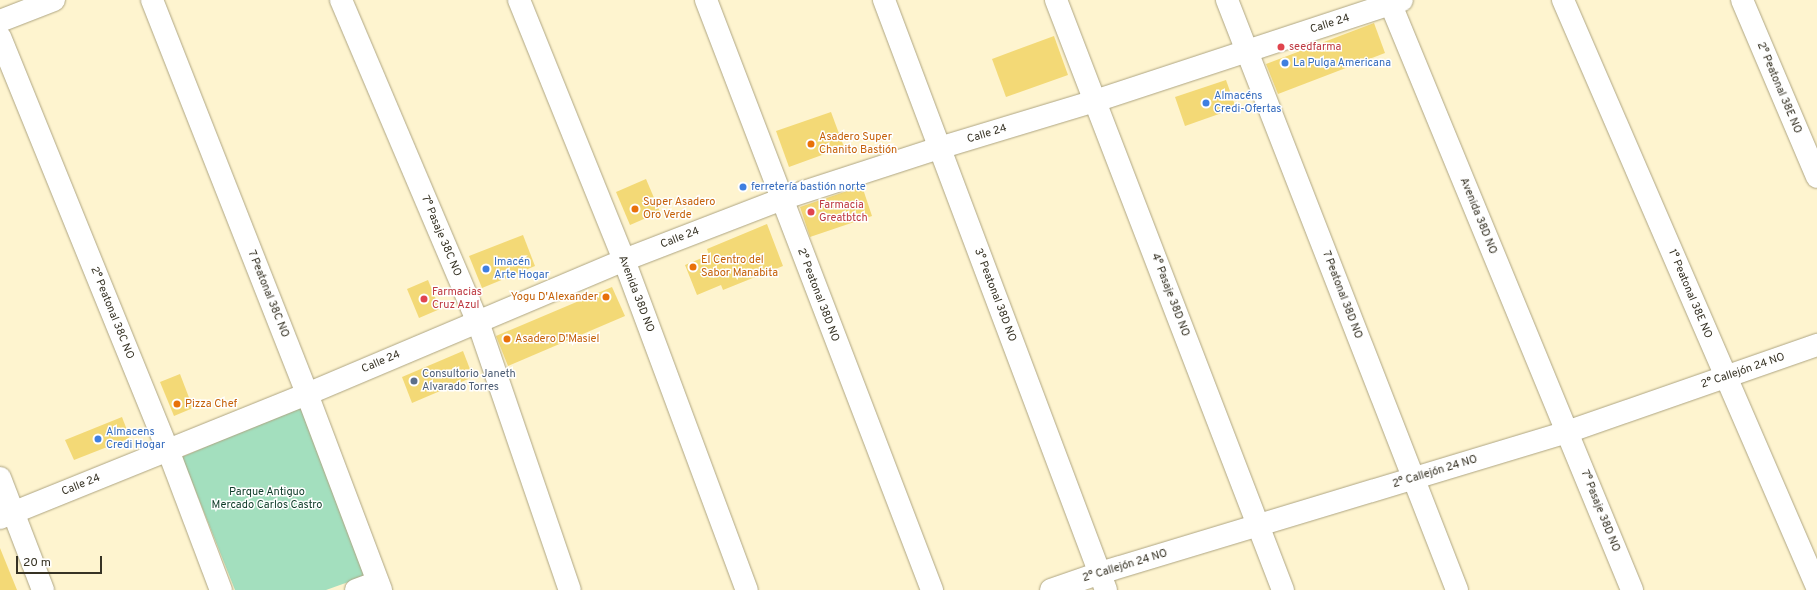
<!DOCTYPE html>
<html>
<head>
<meta charset="utf-8">
<style>
	body { margin:0 }
	#map { position:relative; width:1817px; height:590px; overflow:hidden; background:#fef4cf; font-family:Overpass,sans-serif }
	div>[style] { position:absolute }
	.green>* { inset:0; background:#a3dfbe }
	.building>* { inset:0; background:#f3d976 }
	.roads { filter:drop-shadow(0 0 1px #aea582) drop-shadow(0 0 1px #aea582) }
	.street>* { height:22px; margin:-11px; padding:0 11px; transform-origin:11px; border-radius:11px; background:#fff }
	.secondary>* { height:22px; margin:-11px; padding:0 11px; transform-origin:11px; border-radius:11px; background:#fff }
	.dots>* { width:11px; height:11px; translate:-50% -50%; box-sizing:border-box; border:2px solid #fff; border-radius:50% }
	span { translate:-50% -50%; white-space:nowrap; text-align:center; line-height:1.15; -webkit-text-stroke:3px #fff; paint-order:stroke }
	.street-label { font-size:11px; color:#363224 }
	.health-label { font-size:11px; color:#be3a42 }
	.left { translate:0 -50%; text-align:left }
	.shop-label { font-size:11px; color:#366cbe }
	.food-label { font-size:11px; color:#c56008 }
	.right { translate:-100% -50%; text-align:right }
	.service-label { font-size:11px; color:#4e5e75 }
	.park-label { font-size:11px; color:#0e3b28 }
	.scale { position:absolute; left:16px; top:556px; width:86px; height:18px; box-sizing:border-box; border:2px solid #363224; border-top:0; padding-left:5px; font-size:12px; line-height:14px; white-space:nowrap; color:#363224; -webkit-text-stroke:3px #fff; paint-order:stroke }
</style>
</head>
<body>
<div id="map">
	<div class="green">
		<div style="clip-path:polygon(300px 406px,368px 575px,326px 590px,235px 590px,182px 457px)"></div>
	</div>
	<div class="building">
		<div style="clip-path:polygon(1374px 23px,1385px 53px,1278px 94px,1266px 64px)"></div>
		<div style="clip-path:polygon(1054px 36px,1068px 75px,1006px 97px,992px 59px)"></div>
		<div style="clip-path:polygon(1226px 80px,1236px 108px,1185px 126px,1175px 97px)"></div>
		<div style="clip-path:polygon(831px 112px,844px 147px,789px 167px,776px 131px)"></div>
		<div style="clip-path:polygon(646px 179px,660px 212px,630px 225px,616px 192px)"></div>
		<div style="clip-path:polygon(862px 186px,872px 216px,810px 237px,800px 207px)"></div>
		<div style="clip-path:polygon(767px 224px,783px 266px,723px 290px,721px 285px,697px 295px,685px 265px,709px 255px,707px 249px)"></div>
		<div style="clip-path:polygon(523px 235px,535px 266px,482px 288px,469px 256px)"></div>
		<div style="clip-path:polygon(428px 280px,440px 309px,419px 318px,407px 289px)"></div>
		<div style="clip-path:polygon(612px 287px,625px 316px,508px 366px,496px 336px)"></div>
		<div style="clip-path:polygon(463px 351px,473px 377px,412px 403px,402px 377px)"></div>
		<div style="clip-path:polygon(180px 374px,193px 408px,174px 416px,160px 382px)"></div>
		<div style="clip-path:polygon(122px 417px,130px 438px,74px 460px,65px 440px)"></div>
		<div style="clip-path:polygon(0 548px,17px 590px,0 590px)"></div>
	</div>
	<div class="roads">
		<div class="street">
			<div style="left:152px;top:0;width:423px;rotate:68.5deg"></div>
			<div style="left:307px;top:394px;width:210px;rotate:69.3deg"></div>
			<div style="left:341px;top:0;width:350px;rotate:67deg"></div>
			<div style="left:478px;top:322px;width:283px;rotate:71.1deg"></div>
			<div style="left:519px;top:0;width:280px;rotate:68deg"></div>
			<div style="left:624px;top:260px;width:352px;rotate:69.6deg"></div>
			<div style="left:706px;top:0;width:632px;rotate:69.04deg"></div>
			<div style="left:884px;top:0;width:630px;rotate:69.38deg"></div>
			<div style="left:1056px;top:0;width:632px;rotate:68.96deg"></div>
			<div style="left:1227px;top:0;width:633px;rotate:68.7deg"></div>
			<div style="left:1389px;top:0;width:638px;rotate:67.61deg"></div>
			<div style="left:1563px;top:0;width:640px;rotate:66.6deg"></div>
			<div style="left:1742px;top:0;width:192px;rotate:67deg"></div>
			<div style="left:0;top:21px;width:58px;rotate:-21.3deg"></div>
			<div style="left:0;top:37px;width:446px;rotate:67.9deg"></div>
			<div style="left:168px;top:450px;width:150px;rotate:69.3deg"></div>
			<div style="left:0;top:478px;width:120px;rotate:69deg"></div>
			<div style="left:356px;top:590px;width:23px;rotate:-20deg"></div>
			<div style="left:1051px;top:590px;width:52px;rotate:-19.1deg"></div>
			<div style="left:1100px;top:573px;width:488px;rotate:-16.8deg"></div>
			<div style="left:1567px;top:432px;width:265px;rotate:-19.2deg"></div>
		</div>
		<div class="secondary">
			<div style="left:0;top:518px;width:331px;rotate:-22deg"></div>
			<div style="left:307px;top:394px;width:344px;rotate:-22.9deg"></div>
			<div style="left:624px;top:260px;width:169px;rotate:-21.1deg"></div>
			<div style="left:782px;top:199px;width:165px;rotate:-18deg"></div>
			<div style="left:939px;top:148px;width:163px;rotate:-16.8deg"></div>
			<div style="left:1095px;top:101px;width:323px;rotate:-18.2deg"></div>
		</div>
	</div>
	<div class="dots">
		<div style="left:1281px;top:47px;background:#e0444e"></div>
		<div style="left:1285px;top:63px;background:#3f7fe0"></div>
		<div style="left:1206px;top:103px;background:#3f7fe0"></div>
		<div style="left:811px;top:144px;background:#e8710a"></div>
		<div style="left:743px;top:187px;background:#3f7fe0"></div>
		<div style="left:635px;top:209px;background:#e8710a"></div>
		<div style="left:811px;top:212px;background:#e0444e"></div>
		<div style="left:693px;top:267px;background:#e8710a"></div>
		<div style="left:486px;top:269px;background:#3f7fe0"></div>
		<div style="left:606px;top:297px;background:#e8710a"></div>
		<div style="left:424px;top:299px;background:#e0444e"></div>
		<div style="left:507px;top:339px;background:#e8710a"></div>
		<div style="left:414px;top:381px;background:#5c6f8a"></div>
		<div style="left:177px;top:404px;background:#e8710a"></div>
		<div style="left:98px;top:439px;background:#3f7fe0"></div>
	</div>
	<div class="street-label">
		<span style="left:1330px;top:24px;rotate:-18deg">Calle 24</span>
		<span style="left:1779px;top:88px;rotate:67deg">2° Peatonal 38E NO</span>
		<span style="left:987px;top:134px;rotate:-17deg">Calle 24</span>
		<span style="left:1478px;top:216px;rotate:68deg">Avenida 38D NO</span>
		<span style="left:441px;top:236px;rotate:67deg">7° Pasaje 38C NO</span>
		<span style="left:680px;top:238px;rotate:-21deg">Calle 24</span>
		<span style="left:268px;top:294px;rotate:68deg">7 Peatonal 38C NO</span>
		<span style="left:636px;top:294px;rotate:69deg">Avenida 38D NO</span>
		<span style="left:1690px;top:294px;rotate:67deg">1° Peatonal 38E NO</span>
		<span style="left:818px;top:295px;rotate:69deg">2° Peatonal 38D NO</span>
		<span style="left:995px;top:295px;rotate:69deg">3° Peatonal 38D NO</span>
		<span style="left:1170px;top:295px;rotate:69deg">4° Pasaje 38D NO</span>
		<span style="left:1342px;top:295px;rotate:69deg">7 Peatonal 38D NO</span>
		<span style="left:112px;top:313px;rotate:68deg">2° Peatonal 38C NO</span>
		<span style="left:381px;top:362px;rotate:-23deg">Calle 24</span>
		<span style="left:1743px;top:371px;rotate:-19deg">2° Callejón 24 NO</span>
		<span style="left:1435px;top:472px;rotate:-17deg">2° Callejón 24 NO</span>
		<span style="left:81px;top:485px;rotate:-22deg">Calle 24</span>
		<span style="left:1600px;top:511px;rotate:68deg">7° Pasaje 38D NO</span>
		<span style="left:1125px;top:566px;rotate:-17deg">2° Callejón 24 NO</span>
	</div>
	<div class="health-label">
		<span class="left" style="left:1289px;top:47px">seedfarma</span>
		<span class="left" style="left:819px;top:212px">Farmacia<br>Greatbtch</span>
		<span class="left" style="left:432px;top:299px">Farmacias<br>Cruz Azul</span>
	</div>
	<div class="shop-label">
		<span class="left" style="left:1293px;top:63px">La Pulga Americana</span>
		<span class="left" style="left:1214px;top:103px">Almacéns<br>Credi-Ofertas</span>
		<span class="left" style="left:751px;top:187px">ferretería bastión norte</span>
		<span class="left" style="left:494px;top:269px">Imacén<br>Arte Hogar</span>
		<span class="left" style="left:106px;top:439px">Almacens<br>Credi Hogar</span>
	</div>
	<div class="food-label">
		<span class="left" style="left:819px;top:144px">Asadero Super<br>Chanito Bastión</span>
		<span class="left" style="left:643px;top:209px">Super Asadero<br>Oro Verde</span>
		<span class="left" style="left:701px;top:267px">El Centro del<br>Sabor Manabita</span>
		<span class="right" style="left:598px;top:297px">Yogu D'Alexander</span>
		<span class="left" style="left:515px;top:339px">Asadero D'Masiel</span>
		<span class="left" style="left:185px;top:404px">Pizza Chef</span>
	</div>
	<div class="service-label">
		<span class="left" style="left:422px;top:381px">Consultorio Janeth<br>Alvarado Torres</span>
	</div>
	<div class="park-label">
		<span style="left:267px;top:499px">Parque Antiguo<br>Mercado Carlos Castro</span>
	</div>
	<div class="scale">20 m</div>
</div>
</body>
</html>
